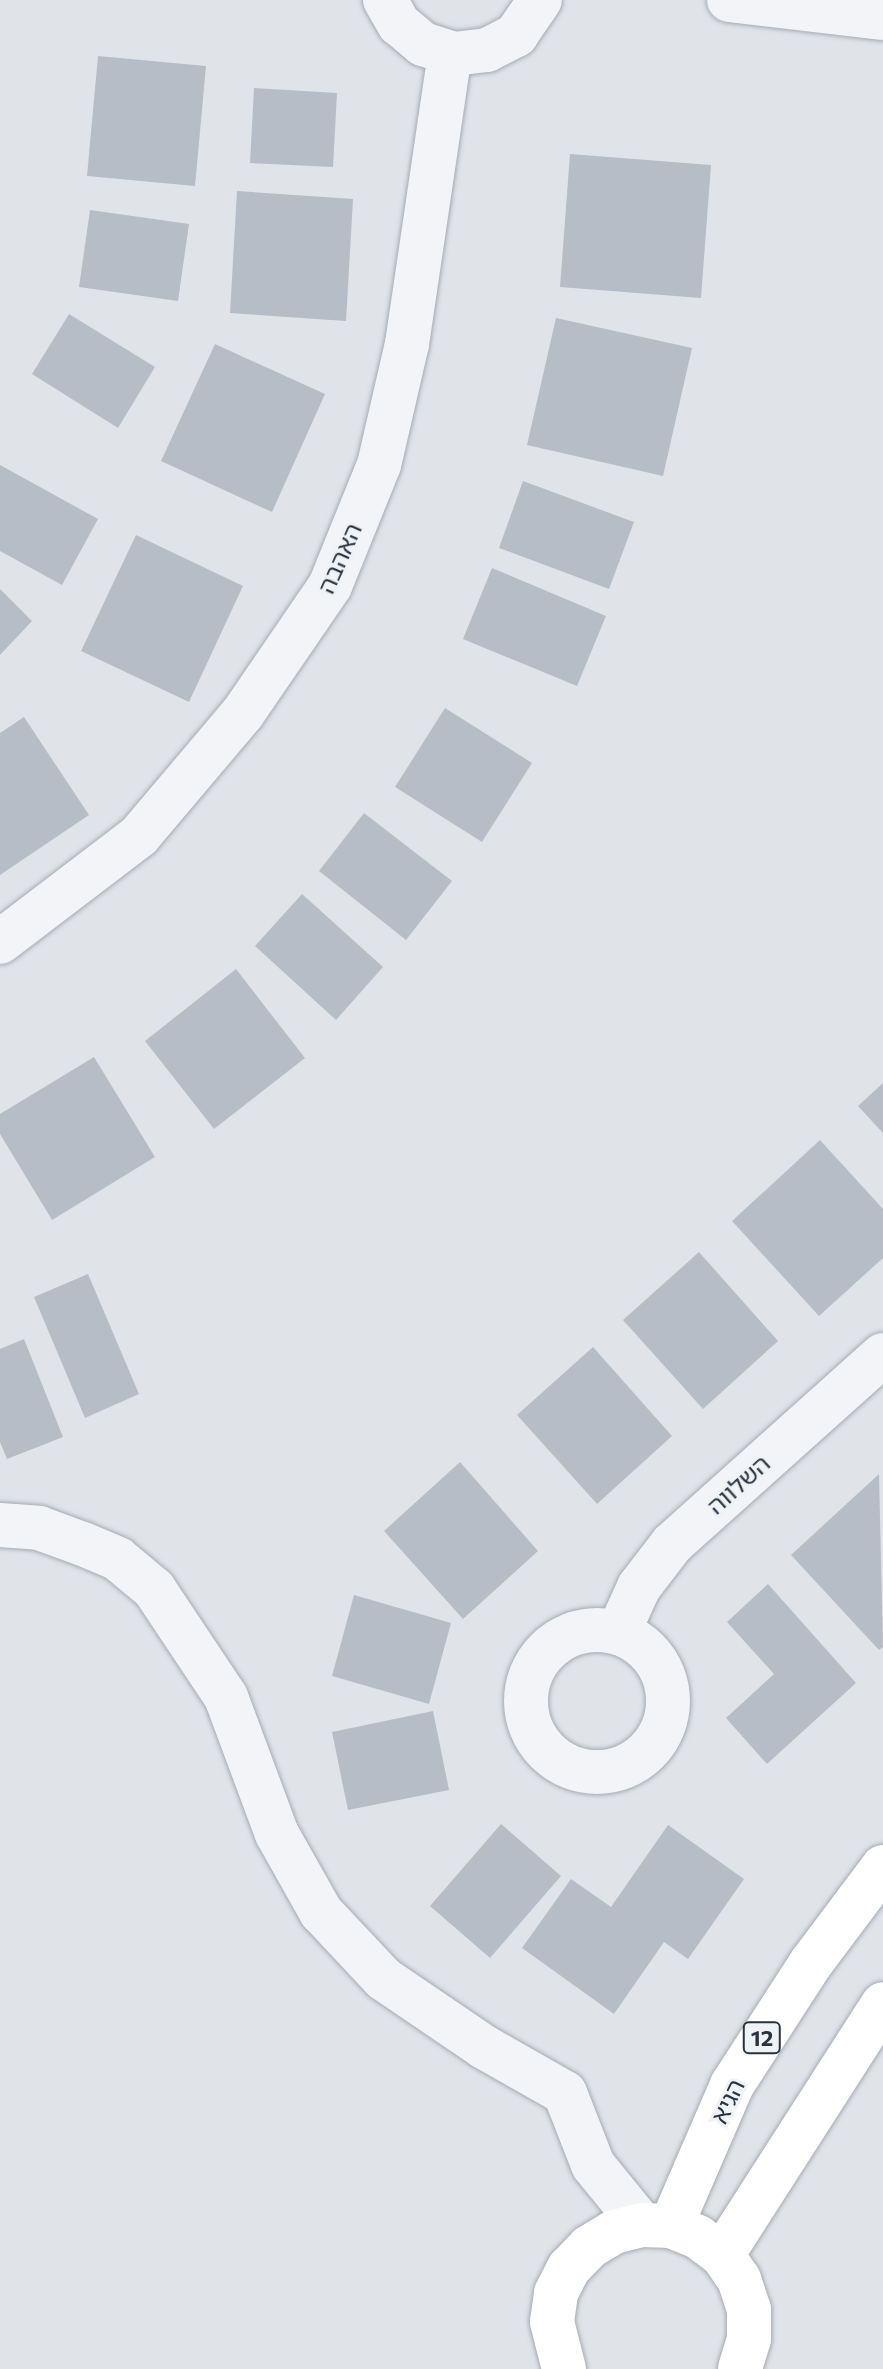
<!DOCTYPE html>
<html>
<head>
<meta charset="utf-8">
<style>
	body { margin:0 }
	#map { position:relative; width:883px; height:2369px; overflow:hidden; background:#e0e4e9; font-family:Commissioner,"Noto Sans Hebrew",sans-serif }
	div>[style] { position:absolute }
	.building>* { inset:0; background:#b7bdc6 }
	.roads { filter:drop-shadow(0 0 2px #a5abb3) drop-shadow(0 0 2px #a5abb3) }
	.minor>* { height:44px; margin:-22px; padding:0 22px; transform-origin:22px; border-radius:22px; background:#f3f4f7 }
	.minor>.ring { margin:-22px; padding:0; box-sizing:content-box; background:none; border:44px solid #f3f4f7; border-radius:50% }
	.highway>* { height:44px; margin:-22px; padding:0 22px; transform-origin:22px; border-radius:22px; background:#fff }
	span { translate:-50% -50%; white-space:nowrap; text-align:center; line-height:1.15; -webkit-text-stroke:6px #eff3f7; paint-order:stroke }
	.shield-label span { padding:2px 6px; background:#eff3f7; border:2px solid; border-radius:6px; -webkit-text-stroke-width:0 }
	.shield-label { font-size:22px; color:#283241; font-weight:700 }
	.street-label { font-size:24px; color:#283241 }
</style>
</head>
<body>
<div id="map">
	<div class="building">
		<div style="clip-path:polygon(98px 56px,206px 66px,195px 186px,87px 176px)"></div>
		<div style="clip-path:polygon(254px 88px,337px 93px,333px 167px,250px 163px)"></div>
		<div style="clip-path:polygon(570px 154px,711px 165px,701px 298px,560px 287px)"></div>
		<div style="clip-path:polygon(237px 191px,353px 199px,346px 321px,230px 313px)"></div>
		<div style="clip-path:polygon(90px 210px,189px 224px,178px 301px,79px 287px)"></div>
		<div style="clip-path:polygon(69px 314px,155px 367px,118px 428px,32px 374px)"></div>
		<div style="clip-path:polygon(556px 318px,692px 348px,663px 476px,527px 445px)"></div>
		<div style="clip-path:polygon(215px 344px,325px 394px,272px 512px,161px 461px)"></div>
		<div style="clip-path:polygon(0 465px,98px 519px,62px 585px,0 551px)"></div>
		<div style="clip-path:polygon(523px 481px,634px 522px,609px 589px,499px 548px)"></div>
		<div style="clip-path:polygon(136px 535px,243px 586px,189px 702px,81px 651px)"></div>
		<div style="clip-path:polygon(492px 568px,606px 616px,577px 686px,463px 639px)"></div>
		<div style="clip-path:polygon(0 589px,32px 621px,0 655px)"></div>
		<div style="clip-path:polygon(445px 708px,532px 763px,482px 842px,395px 787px)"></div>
		<div style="clip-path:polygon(24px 717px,89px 815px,0 875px,0 733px)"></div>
		<div style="clip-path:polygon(364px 813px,452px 881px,406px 940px,319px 871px)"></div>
		<div style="clip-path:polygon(302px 894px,383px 967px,336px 1020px,255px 946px)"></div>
		<div style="clip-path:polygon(236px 969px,305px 1058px,214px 1129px,145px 1041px)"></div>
		<div style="clip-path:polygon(94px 1057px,155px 1157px,52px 1220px,0 1134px,0 1114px)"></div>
		<div style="clip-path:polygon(883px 1083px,883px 1133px,858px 1106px)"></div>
		<div style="clip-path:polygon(820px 1140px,883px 1209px,883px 1258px,819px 1316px,732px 1221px)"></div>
		<div style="clip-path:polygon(699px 1252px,778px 1341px,703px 1409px,623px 1320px)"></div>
		<div style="clip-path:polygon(88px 1274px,139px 1394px,85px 1418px,34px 1297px)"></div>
		<div style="clip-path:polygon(24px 1339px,63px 1437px,7px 1459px,0 1442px,0 1349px)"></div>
		<div style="clip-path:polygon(593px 1347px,672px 1436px,597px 1504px,517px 1415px)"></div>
		<div style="clip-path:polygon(460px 1462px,538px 1551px,463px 1619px,384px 1531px)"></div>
		<div style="clip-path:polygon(879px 1474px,883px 1647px,879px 1650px,791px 1555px)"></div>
		<div style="clip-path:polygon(768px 1584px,856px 1683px,767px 1764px,726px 1718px,774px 1674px,727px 1622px)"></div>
		<div style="clip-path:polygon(354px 1595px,451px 1623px,429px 1704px,332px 1676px)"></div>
		<div style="clip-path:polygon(433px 1711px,449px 1790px,348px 1810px,332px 1732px)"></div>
		<div style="clip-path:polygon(501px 1824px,561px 1876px,490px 1958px,430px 1906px)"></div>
		<div style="clip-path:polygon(668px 1825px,744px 1879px,688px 1959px,664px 1942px,614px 2014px,522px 1948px,571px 1879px,611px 1907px)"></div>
	</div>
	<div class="roads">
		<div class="minor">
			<div style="left:385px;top:0;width:28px;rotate:60deg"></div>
			<div style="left:399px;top:24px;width:31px;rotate:40deg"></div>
			<div style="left:423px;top:44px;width:33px;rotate:18deg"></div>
			<div style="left:454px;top:54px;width:33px;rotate:-7deg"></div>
			<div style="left:487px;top:50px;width:33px;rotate:-27deg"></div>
			<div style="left:516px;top:35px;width:42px;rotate:-55.6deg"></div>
			<div style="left:729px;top:0;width:155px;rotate:6.7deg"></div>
			<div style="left:0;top:942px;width:175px;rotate:-37.3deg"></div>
			<div style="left:139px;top:836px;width:161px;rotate:-49.8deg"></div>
			<div style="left:243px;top:713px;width:154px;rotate:-55.6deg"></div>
			<div style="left:330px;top:586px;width:131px;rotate:-68deg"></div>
			<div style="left:379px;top:465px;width:124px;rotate:-77deg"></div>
			<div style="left:407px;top:344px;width:294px;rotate:-81.6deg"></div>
			<div style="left:0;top:1525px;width:39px;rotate:4deg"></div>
			<div style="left:39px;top:1528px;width:47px;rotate:20deg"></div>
			<div style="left:83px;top:1544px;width:38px;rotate:23deg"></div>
			<div style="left:118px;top:1559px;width:47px;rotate:39.8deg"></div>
			<div style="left:154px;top:1589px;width:130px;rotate:56.3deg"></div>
			<div style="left:226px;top:1697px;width:146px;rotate:69.6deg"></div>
			<div style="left:277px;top:1834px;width:90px;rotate:60.6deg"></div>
			<div style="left:321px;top:1912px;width:92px;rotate:46.8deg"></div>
			<div style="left:384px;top:1979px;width:121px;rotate:34.2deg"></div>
			<div style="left:484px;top:2047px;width:93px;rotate:29.6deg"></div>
			<div style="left:565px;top:2093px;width:77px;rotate:68.7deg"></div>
			<div style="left:593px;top:2165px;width:77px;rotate:50.8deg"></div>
			<div class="ring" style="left:526px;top:1630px;width:98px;height:98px"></div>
			<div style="left:618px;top:1633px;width:51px;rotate:-65.5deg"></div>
			<div style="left:639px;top:1587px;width:54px;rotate:-52.5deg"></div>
			<div style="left:672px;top:1544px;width:283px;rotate:-41.9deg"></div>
		</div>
		<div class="highway">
			<div style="left:671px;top:2226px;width:154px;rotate:-66.6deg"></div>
			<div style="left:732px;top:2085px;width:145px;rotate:-57.1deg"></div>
			<div style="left:811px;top:1963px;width:120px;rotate:-53.1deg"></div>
			<div style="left:722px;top:2255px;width:298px;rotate:-57.3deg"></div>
			<div style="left:564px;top:2369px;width:49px;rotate:-104.3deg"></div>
			<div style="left:552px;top:2322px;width:29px;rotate:-82deg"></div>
			<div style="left:556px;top:2293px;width:28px;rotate:-63deg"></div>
			<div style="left:569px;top:2268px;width:29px;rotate:-46deg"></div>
			<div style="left:589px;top:2247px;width:29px;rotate:-31deg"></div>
			<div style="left:614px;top:2232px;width:29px;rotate:-14deg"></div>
			<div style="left:642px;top:2225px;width:29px;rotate:2deg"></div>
			<div style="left:671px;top:2226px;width:29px;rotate:22deg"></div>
			<div style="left:698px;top:2237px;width:30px;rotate:37deg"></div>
			<div style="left:722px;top:2255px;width:29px;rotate:55deg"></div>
			<div style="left:739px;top:2279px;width:32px;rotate:72deg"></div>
			<div style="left:749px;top:2309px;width:30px;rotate:90deg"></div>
			<div style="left:749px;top:2339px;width:31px;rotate:107deg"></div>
		</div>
	</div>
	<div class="shield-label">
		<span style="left:762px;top:2038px">12</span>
	</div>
	<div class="street-label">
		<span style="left:339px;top:558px;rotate:-66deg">האהבה</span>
		<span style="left:738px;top:1484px;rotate:-42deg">השלווה</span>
		<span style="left:727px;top:2101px;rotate:-64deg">הגיא</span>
	</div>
</div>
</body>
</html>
